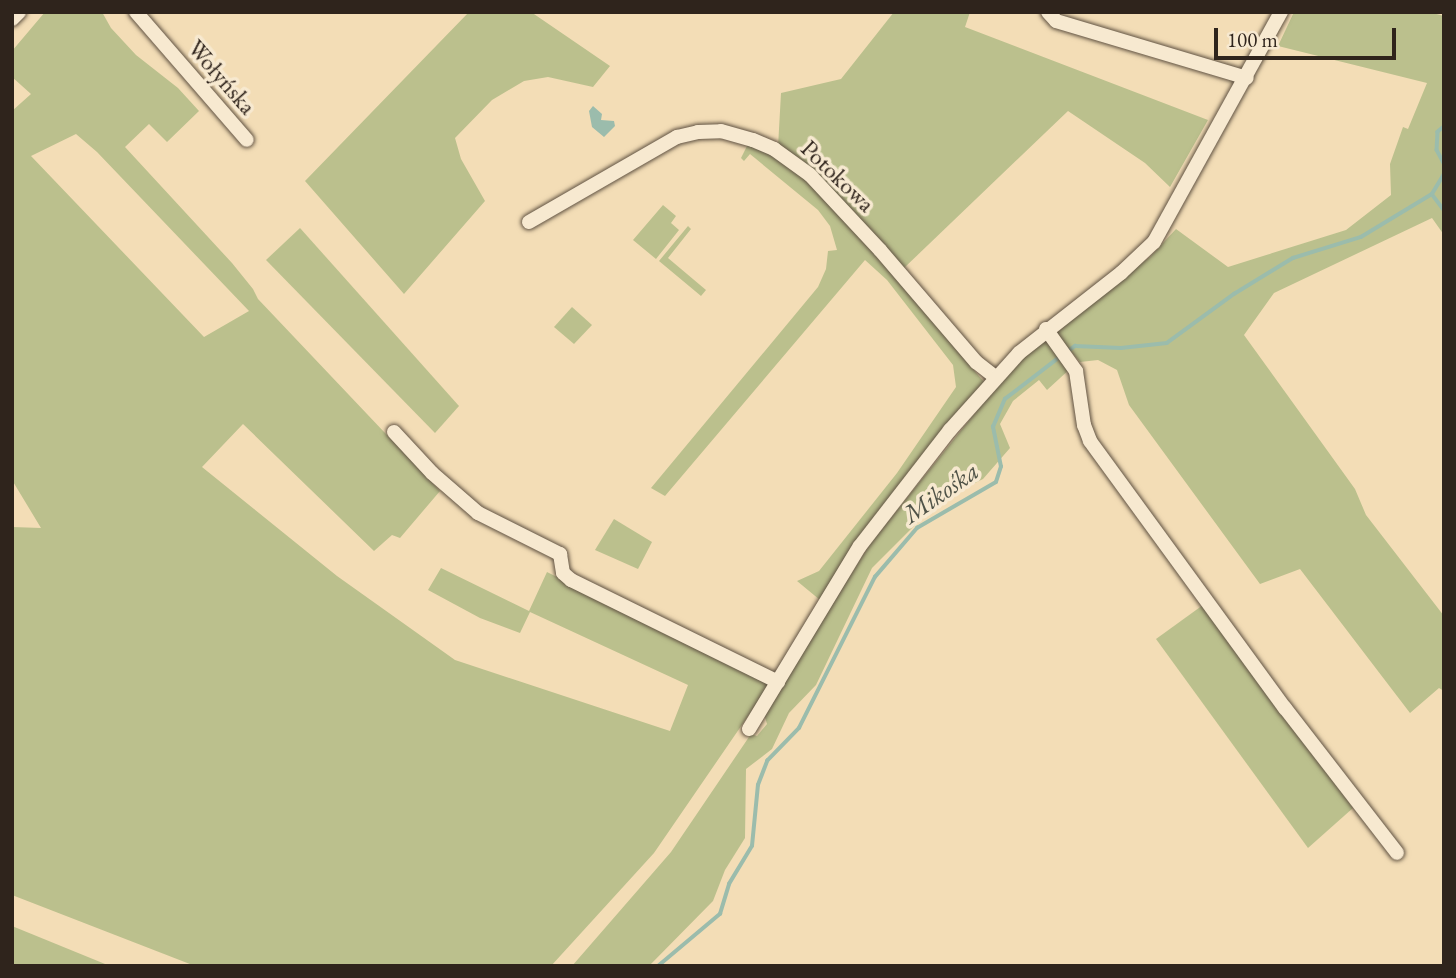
<!DOCTYPE html>
<html>
<head>
<meta charset="utf-8">
<style>
	body { margin:0 }
	#map { position:relative; width:1456px; height:978px; overflow:hidden; background:#f3ddb6; font-family:"EB Garamond",serif }
	div>[style] { position:absolute }
	.green>* { inset:0; background:#bbc08d }
	.water>* { inset:0; background:#9bbcac }
	.stream>* { height:3.5px; margin:-1.75px; padding:0 1.75px; transform-origin:1.75px; border-radius:1.75px; background:#9bbcac }
	.roads { filter:drop-shadow(0 0 2px #605242) drop-shadow(0 0 2px #605242) }
	.minor>* { height:14px; margin:-7px; padding:0 7px; transform-origin:7px; border-radius:7px; background:#f7e9d0 }
	span { translate:-50% -50%; white-space:nowrap; text-align:center; line-height:1.15; -webkit-text-stroke:7px #f7e9d0; paint-order:stroke }
	.street-label { font-size:24px; color:#2f241c }
	.water-label { font-size:26px; color:#4f5247; font-style:italic }
	.frame { position:absolute; inset:0; border:14px solid #2f241c; pointer-events:none }
	.scale { position:absolute; left:1214px; top:28px; width:182px; height:32px; box-sizing:border-box; border:4px solid #2f241c; border-top:0; padding-left:9px; font-size:21px; line-height:24px; white-space:nowrap; color:#2f241c; -webkit-text-stroke:5px #f7e9d0; paint-order:stroke }
</style>
</head>
<body>
<div id="map">
	<div class="green">
		<div style="clip-path:polygon(evenodd,45px 12px,102px 12px,111px 28px,136px 55px,178px 88px,199px 111px,167px 142px,149px 124px,125px 147px,232px 263px,253px 289px,258px 299px,440px 491px,400px 538px,392px 535px,374px 551px,243px 424px,202px 467px,337px 576px,455px 660px,670px 731px,688px 685px,530px 612px,520px 633px,480px 618px,428px 590px,441px 568px,529px 611px,547px 572px,770px 684px,654px 853px,551px 966px,195px 966px,12px 895px,12px 527px,41px 528px,12px 480px,12px 111px,31px 94px,12px 77px,12px 51px,45px 12px,76px 134px,97px 152px,249px 311px,204px 337px,31px 156px,76px 134px)"></div>
		<div style="clip-path:polygon(469px 12px,531px 12px,610px 66px,593px 87px,548px 77px,524px 81px,492px 100px,455px 138px,461px 159px,485px 201px,404px 294px,305px 181px)"></div>
		<div style="clip-path:polygon(894px 12px,970px 12px,965px 27px,1208px 120px,1170px 187px,1145px 163px,1068px 111px,904px 268px,778px 147px,781px 93px,841px 79px)"></div>
		<div style="clip-path:polygon(1294px 12px,1429px 12px,1444px 16px,1444px 235px,1432px 218px,1274px 293px,1244px 335px,1355px 489px,1366px 515px,1444px 616px,1444px 691px,1439px 688px,1410px 713px,1300px 569px,1260px 584px,1129px 405px,1117px 370px,1098px 360px,1080px 362px,1056px 334px,1095px 297px,1150px 257px,1176px 229px,1228px 267px,1346px 230px,1391px 195px,1390px 164px,1403px 127px,1408px 129px,1427px 83px,1278px 46px)"></div>
		<div style="clip-path:polygon(749px 142px,799px 172px,834px 207px,984px 382px,820px 600px,797px 581px,819px 571px,897px 473px,956px 387px,953px 365px,887px 280px,865px 260px,665px 496px,651px 488px,818px 287px,826px 269px,828px 251px,837px 250px,830px 226px,818px 210px,750px 154px,744px 161px,741px 158px)"></div>
		<div style="clip-path:polygon(663px 205px,676px 216px,671px 223px,679px 230px,656px 259px,633px 240px)"></div>
		<div style="clip-path:polygon(688px 226px,691px 229px,668px 258px,706px 290px,701px 296px,659px 261px)"></div>
		<div style="clip-path:polygon(300px 228px,459px 406px,435px 433px,266px 260px)"></div>
		<div style="clip-path:polygon(572px 307px,592px 325px,574px 344px,554px 327px)"></div>
		<div style="clip-path:polygon(1047px 339px,1071px 368px,1047px 390px,1039px 380px,1013px 401px,1000px 424px,1010px 448px,983px 479px,918px 511px,921px 519px,872px 568px,816px 685px,789px 713px,772px 749px,746px 769px,745px 838px,725px 870px,713px 901px,649px 966px,572px 966px,671px 852px,751px 734px,757px 736px,767px 724px,764px 714px,870px 544px,1012px 367px)"></div>
		<div style="clip-path:polygon(614px 519px,652px 542px,638px 569px,595px 550px)"></div>
		<div style="clip-path:polygon(1203px 605px,1353px 808px,1308px 848px,1156px 639px)"></div>
		<div style="clip-path:polygon(12px 926px,110px 966px,12px 966px)"></div>
	</div>
	<div class="water">
		<div style="clip-path:polygon(593px 106px,602px 114px,601px 120px,614px 121px,615px 126px,604px 137px,592px 127px,589px 111px)"></div>
	</div>
	<div class="stream">
		<div style="left:1444px;top:127px;width:8px;rotate:140deg"></div>
		<div style="left:1438px;top:132px;width:18px;rotate:93deg"></div>
		<div style="left:1437px;top:150px;width:15px;rotate:62deg"></div>
		<div style="left:1432px;top:194px;width:20px;rotate:53deg"></div>
		<div style="left:1067px;top:352px;width:10px;rotate:-37deg"></div>
		<div style="left:1075px;top:346px;width:46px;rotate:2.5deg"></div>
		<div style="left:1121px;top:348px;width:46px;rotate:-6.2deg"></div>
		<div style="left:1167px;top:343px;width:83px;rotate:-36.2deg"></div>
		<div style="left:1234px;top:294px;width:69px;rotate:-31.4deg"></div>
		<div style="left:1293px;top:258px;width:71px;rotate:-17.2deg"></div>
		<div style="left:1361px;top:237px;width:83px;rotate:-31.2deg"></div>
		<div style="left:1432px;top:194px;width:23px;rotate:-59deg"></div>
		<div style="left:658px;top:966px;width:81px;rotate:-40deg"></div>
		<div style="left:720px;top:914px;width:31px;rotate:-73deg"></div>
		<div style="left:729px;top:884px;width:44px;rotate:-58.8deg"></div>
		<div style="left:752px;top:846px;width:61px;rotate:-84.4deg"></div>
		<div style="left:758px;top:785px;width:26px;rotate:-69deg"></div>
		<div style="left:767px;top:761px;width:46px;rotate:-45.9deg"></div>
		<div style="left:799px;top:728px;width:169px;rotate:-63.3deg"></div>
		<div style="left:875px;top:577px;width:65px;rotate:-49.4deg"></div>
		<div style="left:917px;top:528px;width:91px;rotate:-30.2deg"></div>
		<div style="left:996px;top:482px;width:16px;rotate:-72deg"></div>
		<div style="left:1001px;top:467px;width:41px;rotate:-101.3deg"></div>
		<div style="left:993px;top:427px;width:30px;rotate:-67deg"></div>
		<div style="left:1005px;top:399px;width:71px;rotate:-37.5deg"></div>
	</div>
	<div class="roads">
		<div class="minor">
			<div style="left:136px;top:12px;width:169px;rotate:49.1deg"></div>
			<div style="left:1048px;top:12px;width:12px;rotate:48deg"></div>
			<div style="left:1056px;top:21px;width:199px;rotate:16.6deg"></div>
			<div style="left:12px;top:19px;width:10px;rotate:-45deg"></div>
			<div style="left:529px;top:222px;width:171px;rotate:-29.9deg"></div>
			<div style="left:677px;top:137px;width:22px;rotate:-13deg"></div>
			<div style="left:698px;top:132px;width:23px;rotate:-2deg"></div>
			<div style="left:721px;top:131px;width:33px;rotate:16deg"></div>
			<div style="left:753px;top:140px;width:23px;rotate:23deg"></div>
			<div style="left:774px;top:149px;width:44px;rotate:35.8deg"></div>
			<div style="left:810px;top:175px;width:103px;rotate:47deg"></div>
			<div style="left:880px;top:250px;width:148px;rotate:49.4deg"></div>
			<div style="left:976px;top:362px;width:24px;rotate:38deg"></div>
			<div style="left:1046px;top:329px;width:52px;rotate:54.5deg"></div>
			<div style="left:1076px;top:371px;width:55px;rotate:81.6deg"></div>
			<div style="left:1084px;top:425px;width:17px;rotate:69deg"></div>
			<div style="left:1090px;top:441px;width:331px;rotate:53.9deg"></div>
			<div style="left:1285px;top:708px;width:183px;rotate:52.3deg"></div>
			<div style="left:394px;top:432px;width:56px;rotate:47.2deg"></div>
			<div style="left:432px;top:473px;width:61px;rotate:41deg"></div>
			<div style="left:478px;top:513px;width:92px;rotate:26.6deg"></div>
			<div style="left:560px;top:554px;width:19px;rotate:81deg"></div>
			<div style="left:563px;top:573px;width:11px;rotate:41deg"></div>
			<div style="left:571px;top:580px;width:231px;rotate:26.2deg"></div>
			<div style="left:749px;top:729px;width:214px;rotate:-58.8deg"></div>
			<div style="left:860px;top:546px;width:147px;rotate:-52.2deg"></div>
			<div style="left:950px;top:430px;width:103px;rotate:-48.1deg"></div>
			<div style="left:1019px;top:353px;width:130px;rotate:-38.1deg"></div>
			<div style="left:1121px;top:273px;width:45px;rotate:-43.2deg"></div>
			<div style="left:1154px;top:242px;width:263px;rotate:-61.1deg"></div>
		</div>
	</div>
	<div class="street-label">
		<span style="left:222px;top:77px;rotate:49deg">Wołyńska</span>
		<span style="left:838px;top:176px;rotate:44deg">Potokowa</span>
	</div>
	<div class="water-label">
		<span style="left:941px;top:493px;rotate:-35deg">Mikośka</span>
	</div>
	<div class="frame"></div>
	<div class="scale">100 m</div>
</div>
</body>
</html>
